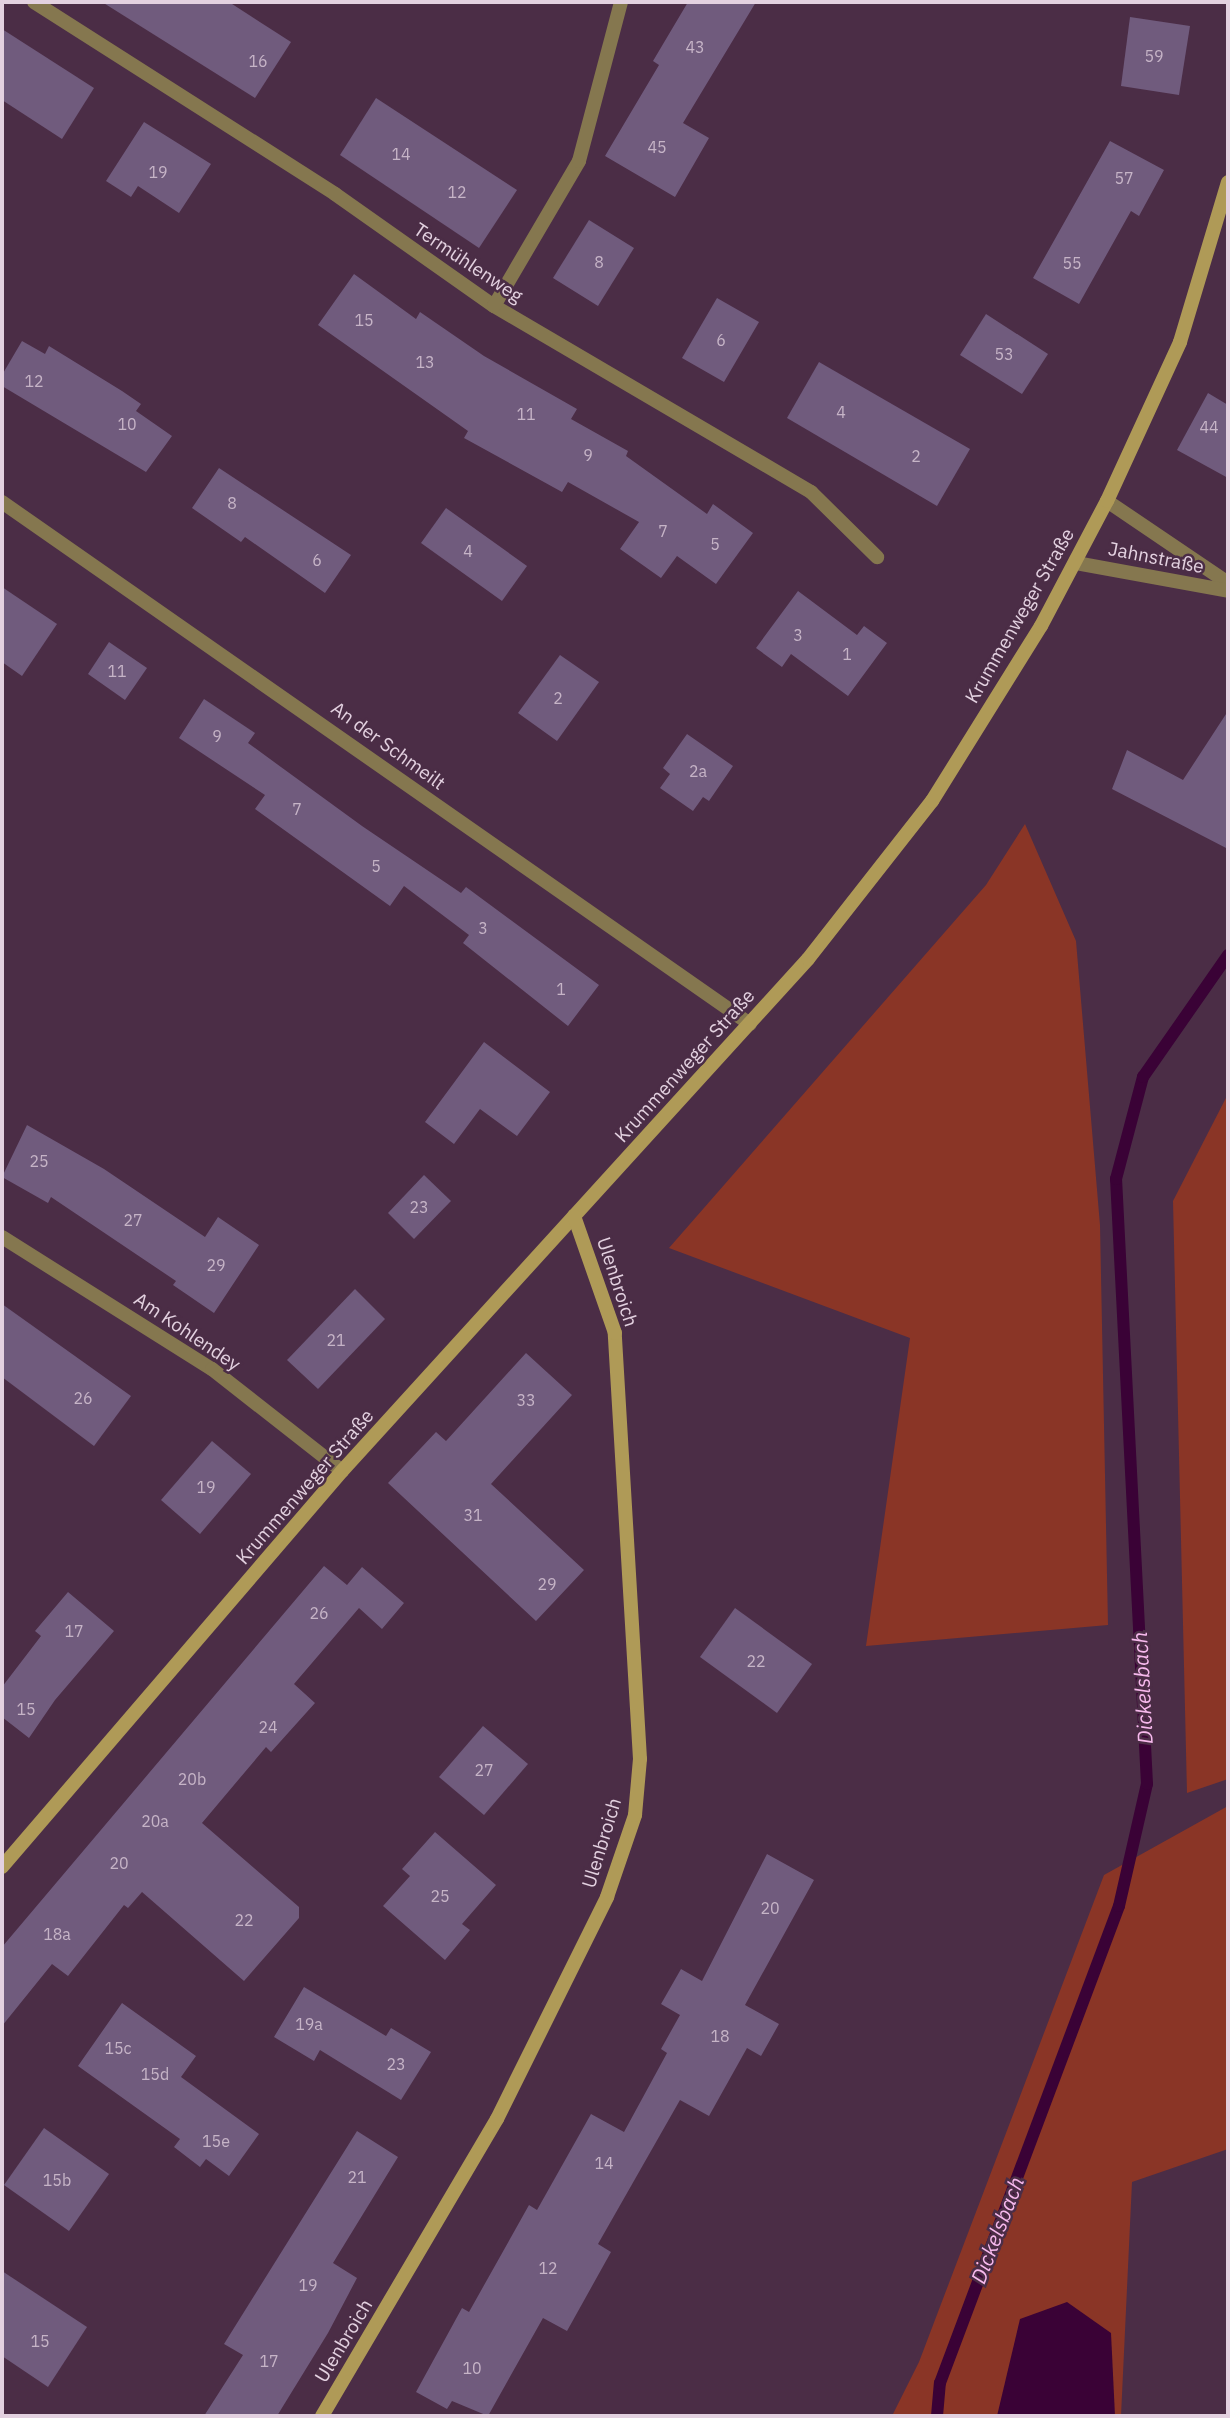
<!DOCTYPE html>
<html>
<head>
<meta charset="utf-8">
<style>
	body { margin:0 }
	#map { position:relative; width:1230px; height:2418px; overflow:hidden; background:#4b2d46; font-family:"IBM Plex Sans",sans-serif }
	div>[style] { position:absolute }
	.green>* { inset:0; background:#8a3526 }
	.water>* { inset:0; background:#3a0236 }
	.stream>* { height:12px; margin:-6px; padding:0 6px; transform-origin:6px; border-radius:6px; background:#3a0236 }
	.building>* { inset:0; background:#705b7d }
	.street>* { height:14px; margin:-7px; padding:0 7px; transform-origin:7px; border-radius:7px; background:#85774f }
	.secondary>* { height:14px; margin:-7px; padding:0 7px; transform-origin:7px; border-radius:7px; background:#af9a57 }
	span { translate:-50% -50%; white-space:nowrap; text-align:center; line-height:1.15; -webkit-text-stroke:5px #4b2d46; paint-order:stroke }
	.number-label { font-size:16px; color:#c6b4c7 }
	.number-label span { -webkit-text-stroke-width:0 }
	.street-label { font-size:19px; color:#e3d1e0 }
	.water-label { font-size:21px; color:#f7b9ed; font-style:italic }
	.frame { position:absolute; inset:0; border:4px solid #e3d1e0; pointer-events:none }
</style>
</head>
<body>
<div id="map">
	<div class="green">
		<div style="clip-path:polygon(1025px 824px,1076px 941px,1100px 1225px,1108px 1625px,866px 1646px,910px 1338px,669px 1248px,986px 885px)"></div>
		<div style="clip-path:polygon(1228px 1094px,1228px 1779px,1187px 1793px,1173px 1201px)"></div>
		<div style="clip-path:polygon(1228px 1806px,1228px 2149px,1132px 2182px,1121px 2416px,892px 2416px,919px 2362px,1104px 1875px)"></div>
	</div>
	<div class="water">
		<div style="clip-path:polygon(1067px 2302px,1111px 2333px,1115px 2416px,997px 2416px,1020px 2319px)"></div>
	</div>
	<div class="stream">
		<div style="left:937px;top:2416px;width:33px;rotate:-85deg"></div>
		<div style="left:940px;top:2383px;width:509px;rotate:-69.43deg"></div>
		<div style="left:1119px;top:1906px;width:125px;rotate:-77.1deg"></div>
		<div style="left:1147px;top:1784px;width:606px;rotate:-92.93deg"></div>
		<div style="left:1116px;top:1179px;width:106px;rotate:-75.2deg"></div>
		<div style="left:1143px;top:1077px;width:149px;rotate:-55.1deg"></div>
	</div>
	<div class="building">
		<div style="clip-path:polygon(102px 2px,229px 2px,291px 42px,255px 98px)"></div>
		<div style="clip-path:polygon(688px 2px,756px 2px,683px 123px,709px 138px,675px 197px,605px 156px,659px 65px,653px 61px)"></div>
		<div style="clip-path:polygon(1130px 17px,1190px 26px,1179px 95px,1121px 86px)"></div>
		<div style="clip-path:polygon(2px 29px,94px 88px,62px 139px,2px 100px)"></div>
		<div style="clip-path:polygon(376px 98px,517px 190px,479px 248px,340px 155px)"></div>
		<div style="clip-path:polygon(144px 122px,211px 164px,179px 213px,138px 186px,131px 197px,106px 181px)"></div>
		<div style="clip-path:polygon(1110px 141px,1164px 170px,1139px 216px,1131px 211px,1079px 304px,1033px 278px)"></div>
		<div style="clip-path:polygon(589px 220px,634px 248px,598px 306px,553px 278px)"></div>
		<div style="clip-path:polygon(354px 274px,416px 319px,420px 312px,484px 356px,577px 409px,571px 419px,628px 451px,626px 456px,707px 514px,713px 504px,753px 533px,716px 584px,677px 556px,661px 578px,620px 549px,639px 522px,568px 482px,562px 492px,464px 438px,468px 431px,318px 325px)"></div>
		<div style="clip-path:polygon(717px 298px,759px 322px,724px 382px,682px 358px)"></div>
		<div style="clip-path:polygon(986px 314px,1048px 354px,1022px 394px,960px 355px)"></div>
		<div style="clip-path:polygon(22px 341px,45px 354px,49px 346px,122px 391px,141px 404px,136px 411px,172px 436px,146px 472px,2px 386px,2px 375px)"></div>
		<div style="clip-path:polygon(819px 362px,970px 449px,937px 506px,787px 418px)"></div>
		<div style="clip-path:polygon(1208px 393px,1228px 405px,1228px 478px,1177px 450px)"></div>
		<div style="clip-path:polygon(219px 468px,351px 555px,325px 593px,245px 537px,241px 542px,192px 508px)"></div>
		<div style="clip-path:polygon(446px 508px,527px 566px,502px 601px,421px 543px)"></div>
		<div style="clip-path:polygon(2px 587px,57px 624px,22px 676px,2px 662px)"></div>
		<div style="clip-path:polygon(798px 591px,857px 635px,864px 626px,887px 643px,848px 696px,791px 654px,782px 667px,756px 648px)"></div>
		<div style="clip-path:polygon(109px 642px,147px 668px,125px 700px,88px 674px)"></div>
		<div style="clip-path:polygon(560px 655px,599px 682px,557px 741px,518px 713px)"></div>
		<div style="clip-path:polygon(204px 699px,255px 733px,248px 743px,362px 826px,461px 893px,466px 887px,599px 985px,568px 1026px,463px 943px,469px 935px,404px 886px,390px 906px,255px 809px,265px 795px,179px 738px)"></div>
		<div style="clip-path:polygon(1228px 711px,1228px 849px,1112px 789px,1127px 750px,1183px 780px)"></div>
		<div style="clip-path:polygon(687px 734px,733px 766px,709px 801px,703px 797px,693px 811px,660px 788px,670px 774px,663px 768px)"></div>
		<div style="clip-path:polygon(484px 1042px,550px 1092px,517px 1136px,480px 1109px,454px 1144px,425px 1122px)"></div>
		<div style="clip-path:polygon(27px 1125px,104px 1169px,205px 1237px,218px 1217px,259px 1245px,214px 1313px,173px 1285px,176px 1281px,51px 1197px,48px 1203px,2px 1177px)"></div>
		<div style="clip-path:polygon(424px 1175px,451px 1201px,414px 1239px,388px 1213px)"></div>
		<div style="clip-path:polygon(355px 1289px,385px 1319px,318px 1389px,287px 1360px)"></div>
		<div style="clip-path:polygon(2px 1304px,131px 1396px,94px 1446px,2px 1377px)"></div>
		<div style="clip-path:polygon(526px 1353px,572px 1395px,491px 1484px,584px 1570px,536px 1621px,388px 1483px,436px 1432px,446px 1441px)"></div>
		<div style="clip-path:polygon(212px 1441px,251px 1474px,200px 1534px,161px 1500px)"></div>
		<div style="clip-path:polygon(324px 1566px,347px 1585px,362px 1567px,404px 1603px,382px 1629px,359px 1608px,294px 1684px,315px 1703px,271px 1752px,266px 1747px,202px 1823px,299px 1907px,299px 1918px,244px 1981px,142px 1892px,128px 1908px,124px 1905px,68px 1976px,52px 1964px,2px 2026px,2px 1947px)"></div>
		<div style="clip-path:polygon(68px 1592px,114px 1631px,55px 1700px,29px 1738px,2px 1717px,2px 1687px,41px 1636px,35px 1631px)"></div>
		<div style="clip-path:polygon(735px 1608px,812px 1664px,777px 1713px,700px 1657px)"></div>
		<div style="clip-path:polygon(483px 1726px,528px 1764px,484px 1815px,439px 1777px)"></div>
		<div style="clip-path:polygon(435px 1832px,496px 1885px,462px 1924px,470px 1930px,445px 1960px,383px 1906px,410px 1876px,402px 1869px)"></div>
		<div style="clip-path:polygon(767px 1854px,814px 1880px,745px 2005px,779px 2024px,761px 2056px,747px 2048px,709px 2116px,680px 2100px,598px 2244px,611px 2252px,567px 2331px,543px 2318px,488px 2416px,452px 2401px,447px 2409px,416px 2392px,462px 2308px,469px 2312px,529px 2205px,537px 2210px,591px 2114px,624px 2132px,667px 2053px,661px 2049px,680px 2015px,661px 2004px,681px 1969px,702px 1981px)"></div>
		<div style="clip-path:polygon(304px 1987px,386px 2036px,391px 2028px,431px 2052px,401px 2100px,320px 2050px,314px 2061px,274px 2037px)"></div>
		<div style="clip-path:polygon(122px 2003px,196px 2056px,181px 2077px,259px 2134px,229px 2176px,206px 2159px,200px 2167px,174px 2147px,180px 2139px,78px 2066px)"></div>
		<div style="clip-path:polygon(44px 2128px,109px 2174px,69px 2231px,4px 2185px)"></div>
		<div style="clip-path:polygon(357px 2131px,398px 2157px,333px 2263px,357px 2278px,328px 2333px,277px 2416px,204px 2416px,243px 2355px,224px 2344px)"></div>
		<div style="clip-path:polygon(2px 2271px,87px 2327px,48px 2387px,2px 2356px)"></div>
	</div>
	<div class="street">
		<div style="left:34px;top:2px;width:357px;rotate:32.5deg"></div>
		<div style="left:335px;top:194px;width:194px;rotate:35.2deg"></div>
		<div style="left:494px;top:306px;width:368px;rotate:30.4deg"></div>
		<div style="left:811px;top:492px;width:93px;rotate:44.6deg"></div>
		<div style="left:494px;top:306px;width:168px;rotate:-59.6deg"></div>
		<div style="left:579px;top:161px;width:164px;rotate:-75.2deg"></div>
		<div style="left:1107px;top:501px;width:146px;rotate:34.1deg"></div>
		<div style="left:2px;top:502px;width:912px;rotate:34.91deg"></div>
		<div style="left:1076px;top:563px;width:155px;rotate:10.4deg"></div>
		<div style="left:2px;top:1237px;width:248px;rotate:32.2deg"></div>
		<div style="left:212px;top:1369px;width:165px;rotate:38.1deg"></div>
	</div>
	<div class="secondary">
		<div style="left:2px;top:1867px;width:522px;rotate:-49.35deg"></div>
		<div style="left:342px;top:1471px;width:692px;rotate:-47.69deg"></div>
		<div style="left:808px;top:959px;width:201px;rotate:-51.9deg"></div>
		<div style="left:932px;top:801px;width:206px;rotate:-58.1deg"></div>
		<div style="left:1041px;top:626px;width:141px;rotate:-62.2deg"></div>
		<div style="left:1107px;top:501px;width:175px;rotate:-65.3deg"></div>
		<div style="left:1180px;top:342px;width:167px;rotate:-73.3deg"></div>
		<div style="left:322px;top:2416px;width:345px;rotate:-59.5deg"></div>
		<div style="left:497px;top:2119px;width:248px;rotate:-63.6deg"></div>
		<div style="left:607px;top:1897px;width:87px;rotate:-71.1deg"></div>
		<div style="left:635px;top:1815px;width:56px;rotate:-84.9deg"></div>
		<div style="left:640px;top:1759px;width:427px;rotate:-93.4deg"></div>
		<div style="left:615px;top:1333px;width:124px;rotate:-109.3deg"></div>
	</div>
	<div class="number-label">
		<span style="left:695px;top:47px">43</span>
		<span style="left:1154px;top:56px">59</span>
		<span style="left:258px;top:61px">16</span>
		<span style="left:657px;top:147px">45</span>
		<span style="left:401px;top:154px">14</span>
		<span style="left:158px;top:172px">19</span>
		<span style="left:1124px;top:178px">57</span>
		<span style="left:457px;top:192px">12</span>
		<span style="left:599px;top:262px">8</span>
		<span style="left:1072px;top:263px">55</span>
		<span style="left:364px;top:320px">15</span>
		<span style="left:721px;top:340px">6</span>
		<span style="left:1004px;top:354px">53</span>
		<span style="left:425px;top:362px">13</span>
		<span style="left:34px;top:381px">12</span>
		<span style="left:841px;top:412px">4</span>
		<span style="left:526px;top:414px">11</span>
		<span style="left:127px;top:424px">10</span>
		<span style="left:1209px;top:427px">44</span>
		<span style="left:588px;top:455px">9</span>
		<span style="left:916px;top:456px">2</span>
		<span style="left:232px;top:503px">8</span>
		<span style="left:663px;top:531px">7</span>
		<span style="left:715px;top:544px">5</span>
		<span style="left:468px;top:551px">4</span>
		<span style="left:317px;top:560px">6</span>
		<span style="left:798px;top:635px">3</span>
		<span style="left:847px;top:654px">1</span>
		<span style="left:117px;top:671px">11</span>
		<span style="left:558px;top:698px">2</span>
		<span style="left:217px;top:736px">9</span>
		<span style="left:698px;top:771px">2a</span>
		<span style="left:297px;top:809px">7</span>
		<span style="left:376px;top:866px">5</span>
		<span style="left:483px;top:928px">3</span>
		<span style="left:561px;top:989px">1</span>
		<span style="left:39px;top:1161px">25</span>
		<span style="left:419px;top:1207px">23</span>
		<span style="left:133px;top:1220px">27</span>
		<span style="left:216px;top:1265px">29</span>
		<span style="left:336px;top:1340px">21</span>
		<span style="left:83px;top:1398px">26</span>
		<span style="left:526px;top:1400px">33</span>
		<span style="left:206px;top:1487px">19</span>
		<span style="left:473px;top:1515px">31</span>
		<span style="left:547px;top:1584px">29</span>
		<span style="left:319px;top:1613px">26</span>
		<span style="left:74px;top:1631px">17</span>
		<span style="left:756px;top:1661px">22</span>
		<span style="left:26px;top:1709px">15</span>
		<span style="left:268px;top:1727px">24</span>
		<span style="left:484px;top:1770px">27</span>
		<span style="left:192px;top:1779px">20b</span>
		<span style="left:155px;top:1821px">20a</span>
		<span style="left:119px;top:1863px">20</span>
		<span style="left:440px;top:1896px">25</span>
		<span style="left:770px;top:1908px">20</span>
		<span style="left:244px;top:1920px">22</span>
		<span style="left:57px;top:1934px">18a</span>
		<span style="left:309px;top:2024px">19a</span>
		<span style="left:720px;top:2036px">18</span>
		<span style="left:118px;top:2048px">15c</span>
		<span style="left:396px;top:2064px">23</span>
		<span style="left:155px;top:2074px">15d</span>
		<span style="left:216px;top:2141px">15e</span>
		<span style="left:604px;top:2163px">14</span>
		<span style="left:357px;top:2177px">21</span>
		<span style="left:57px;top:2180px">15b</span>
		<span style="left:548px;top:2268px">12</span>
		<span style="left:308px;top:2285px">19</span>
		<span style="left:40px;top:2341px">15</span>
		<span style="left:269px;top:2361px">17</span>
		<span style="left:472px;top:2368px">10</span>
	</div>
	<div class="street-label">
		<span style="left:468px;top:263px;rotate:34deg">Termühlenweg</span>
		<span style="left:1156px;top:558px;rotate:11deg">Jahnstraße</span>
		<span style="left:1020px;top:616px;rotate:-60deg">Krummenweger Straße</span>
		<span style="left:388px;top:746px;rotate:36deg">An der Schmeilt</span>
		<span style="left:685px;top:1066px;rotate:-48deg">Krummenweger Straße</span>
		<span style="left:617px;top:1282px;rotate:72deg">Ulenbroich</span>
		<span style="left:187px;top:1332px;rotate:34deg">Am Kohlendey</span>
		<span style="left:305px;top:1487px;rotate:-49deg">Krummenweger Straße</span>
		<span style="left:602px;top:1843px;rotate:-73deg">Ulenbroich</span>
		<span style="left:344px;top:2341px;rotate:-59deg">Ulenbroich</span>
	</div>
	<div class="water-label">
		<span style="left:1142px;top:1688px;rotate:-93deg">Dickelsbach</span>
		<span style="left:997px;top:2230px;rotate:-69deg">Dickelsbach</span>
	</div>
	<div class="frame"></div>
</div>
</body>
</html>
